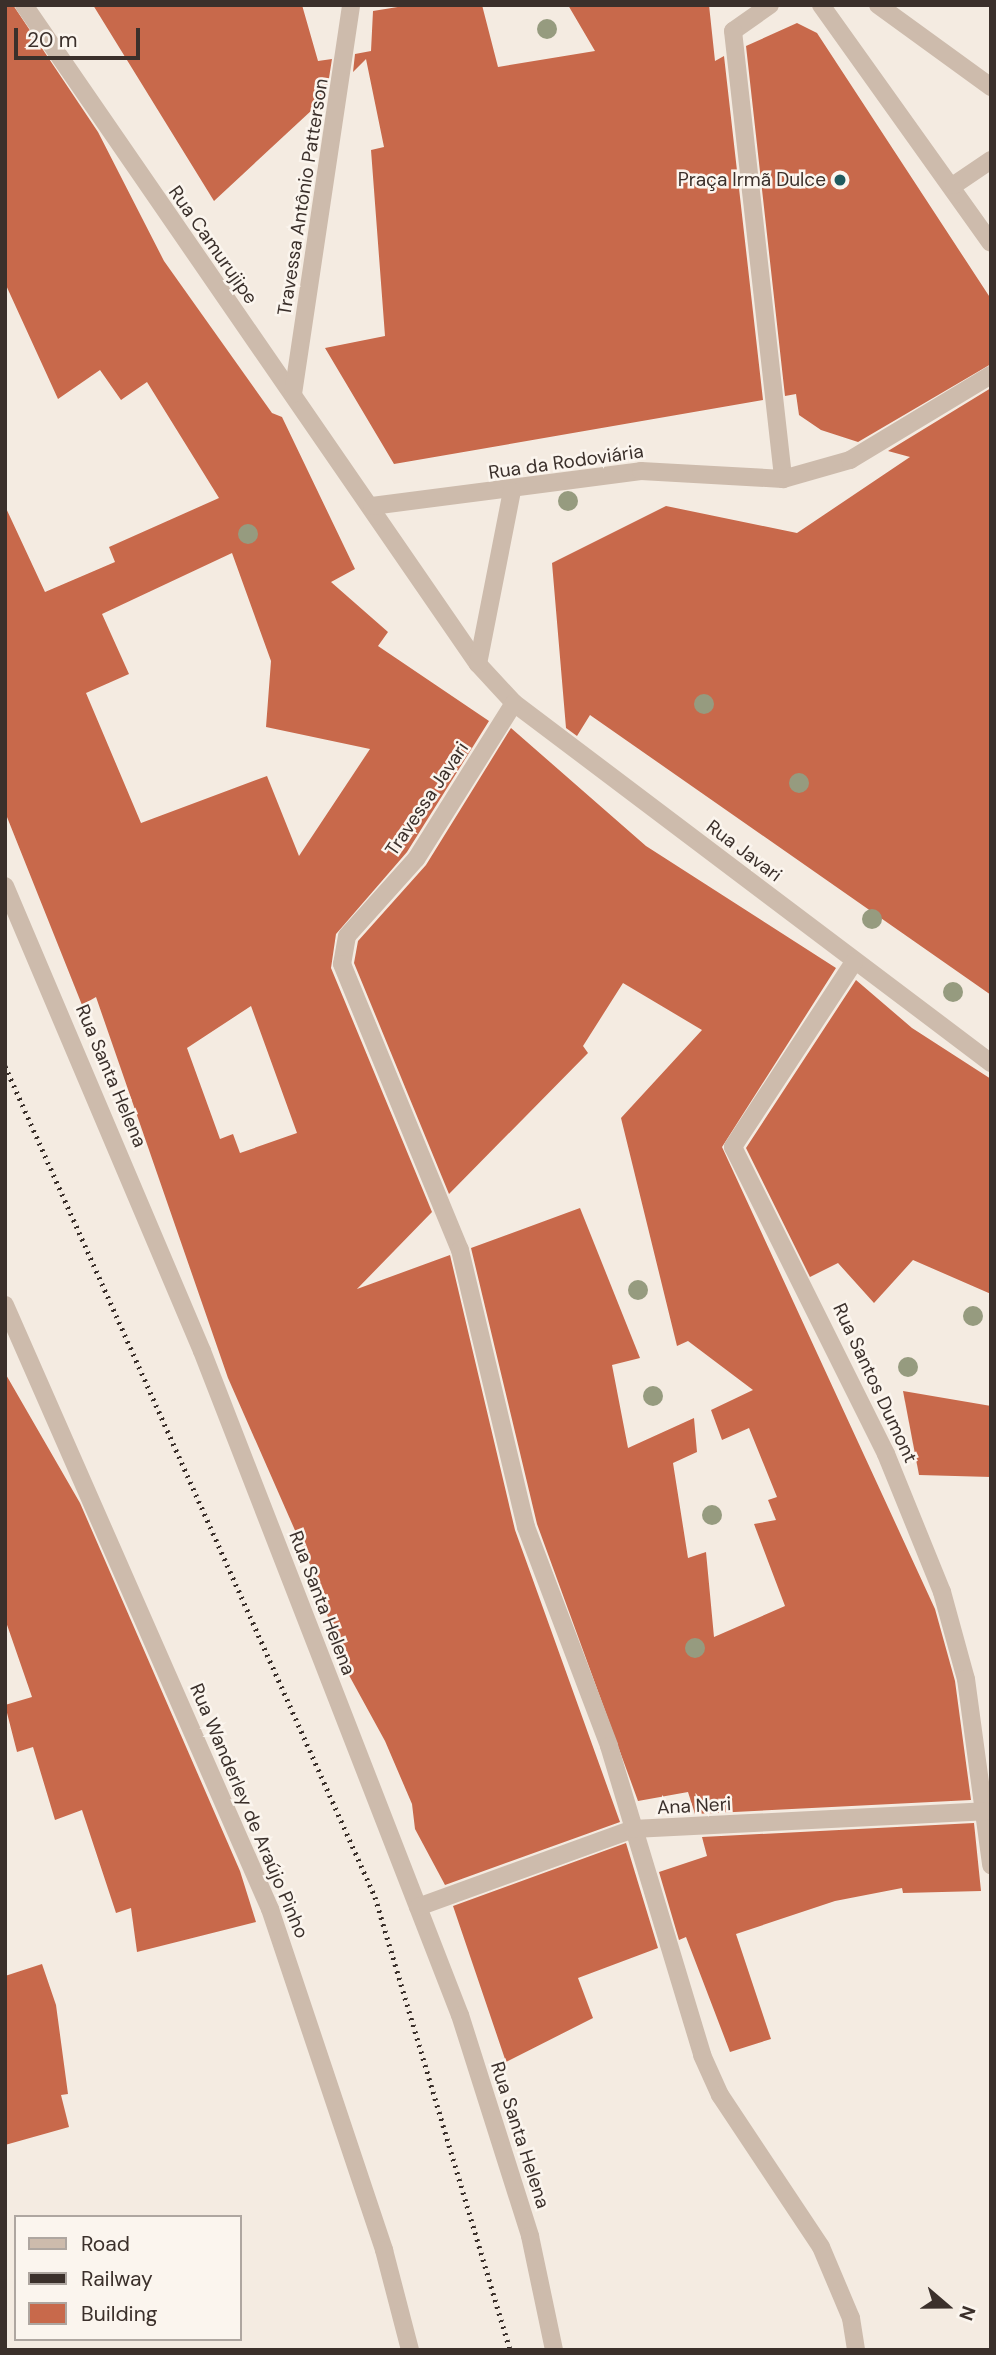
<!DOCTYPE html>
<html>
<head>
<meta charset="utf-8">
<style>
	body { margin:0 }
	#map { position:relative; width:996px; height:2355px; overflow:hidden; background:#f4ebe1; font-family:"DM Sans",sans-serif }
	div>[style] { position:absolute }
	.building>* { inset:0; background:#c8694b }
	.street>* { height:18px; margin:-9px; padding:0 9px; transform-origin:9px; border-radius:9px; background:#cdbbac }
	.rail>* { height:5px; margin-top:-2.5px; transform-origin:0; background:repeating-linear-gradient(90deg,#3b302b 0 2px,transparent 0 7px) }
	.trees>* { width:20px; height:20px; margin:-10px; border-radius:50%; background:#969b7f }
	.dots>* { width:19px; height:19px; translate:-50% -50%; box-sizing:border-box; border:4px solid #fbf5ee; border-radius:50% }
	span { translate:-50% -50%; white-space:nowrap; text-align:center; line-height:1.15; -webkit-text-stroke:5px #fbf5ee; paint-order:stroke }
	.poi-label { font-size:19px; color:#3b302b }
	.right { translate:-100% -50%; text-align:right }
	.street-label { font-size:19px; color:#3b302b }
	.frame { position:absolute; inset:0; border:7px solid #3b302b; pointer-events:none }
	.legend { position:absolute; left:14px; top:2215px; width:228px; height:126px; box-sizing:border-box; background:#fbf5ee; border:2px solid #aea6a0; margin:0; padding:9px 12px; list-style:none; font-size:21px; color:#3b302b }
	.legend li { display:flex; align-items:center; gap:14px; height:35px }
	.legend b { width:35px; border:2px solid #aea6a0 }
	.north { position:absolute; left:912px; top:2271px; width:70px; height:70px; -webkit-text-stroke:5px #fbf5ee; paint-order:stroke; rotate:110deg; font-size:19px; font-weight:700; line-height:28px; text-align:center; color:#3b302b }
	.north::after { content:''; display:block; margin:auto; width:24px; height:32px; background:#3b302b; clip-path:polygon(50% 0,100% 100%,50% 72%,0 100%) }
	.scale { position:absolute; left:14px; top:28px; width:126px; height:32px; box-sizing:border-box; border:4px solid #3b302b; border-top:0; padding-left:9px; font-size:21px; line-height:24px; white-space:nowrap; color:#3b302b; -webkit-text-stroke:5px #fbf5ee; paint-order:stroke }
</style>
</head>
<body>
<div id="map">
	<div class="building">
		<div style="clip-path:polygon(evenodd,5px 5px,13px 5px,98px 132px,164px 261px,272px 413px,282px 417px,355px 569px,331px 582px,388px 632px,378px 646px,489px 721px,407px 852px,336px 934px,331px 968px,432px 1212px,357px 1289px,450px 1255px,515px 1530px,620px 1822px,445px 1885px,415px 1829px,412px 1804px,385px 1741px,345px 1668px,312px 1569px,228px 1378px,96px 997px,82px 1005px,5px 812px,5px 506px,45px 592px,115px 562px,109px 547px,219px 498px,147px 382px,121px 400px,100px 370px,58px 399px,5px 283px,5px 5px,232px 553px,271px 661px,266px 727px,370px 749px,299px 856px,267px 776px,141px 823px,86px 693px,129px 674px,102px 614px,232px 553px,5px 5px,251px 1006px,297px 1133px,240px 1153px,233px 1134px,220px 1139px,187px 1048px,251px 1006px)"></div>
		<div style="clip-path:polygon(93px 5px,302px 5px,318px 61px,332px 59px,326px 97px,214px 201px)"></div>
		<div style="clip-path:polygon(410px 5px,482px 5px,498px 67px,595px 51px,568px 5px,709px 5px,715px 61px,724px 56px,763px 400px,394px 464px,325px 348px,385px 336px,371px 150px,384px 147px,366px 59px,353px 72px,355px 54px,371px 51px,373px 11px)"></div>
		<div style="clip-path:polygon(797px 23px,817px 33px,991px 299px,991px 364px,858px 442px,821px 430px,799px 415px,796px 394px,785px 396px,746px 46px)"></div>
		<div style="clip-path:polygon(991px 388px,991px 995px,590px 715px,577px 736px,566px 728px,552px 563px,666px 506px,797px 533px,910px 457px,888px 451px)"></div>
		<div style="clip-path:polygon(511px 728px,646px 846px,836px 968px,722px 1147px,935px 1609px,955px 1681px,971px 1800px,695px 1814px,688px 1792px,638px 1801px,537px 1524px,471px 1248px,580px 1208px,640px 1358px,612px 1365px,628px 1448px,694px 1418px,697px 1452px,673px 1463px,688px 1558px,706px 1552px,714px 1637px,785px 1606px,754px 1524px,776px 1520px,768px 1500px,777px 1497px,749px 1428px,722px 1440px,711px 1410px,753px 1390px,688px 1341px,677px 1346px,621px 1118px,702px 1030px,623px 983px,583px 1046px,588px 1053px,449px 1194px,354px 963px,358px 941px,426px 865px)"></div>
		<div style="clip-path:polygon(856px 980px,912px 1028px,991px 1079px,991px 1294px,913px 1260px,874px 1303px,838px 1263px,810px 1277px,746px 1148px)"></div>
		<div style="clip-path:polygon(5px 1373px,80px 1503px,240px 1871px,256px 1922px,137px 1952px,131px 1908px,116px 1913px,82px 1810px,55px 1820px,33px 1747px,17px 1752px,5px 1705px,32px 1697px,5px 1619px)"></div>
		<div style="clip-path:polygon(903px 1391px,991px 1406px,991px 1477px,919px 1475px)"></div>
		<div style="clip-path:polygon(974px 1823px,981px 1891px,903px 1893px,902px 1888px,835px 1901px,736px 1934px,771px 2039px,730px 2052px,686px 1937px,679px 1940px,659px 1872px,707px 1856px,702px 1837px)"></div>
		<div style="clip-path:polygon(626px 1843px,658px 1948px,578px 1978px,593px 2018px,506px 2062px,453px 1906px)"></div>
		<div style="clip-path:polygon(42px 1964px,56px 2005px,68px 2094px,61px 2095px,69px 2127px,5px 2145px,5px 1976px)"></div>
	</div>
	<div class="street">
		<div style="left:24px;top:5px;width:800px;rotate:55.44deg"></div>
		<div style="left:478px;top:664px;width:53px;rotate:47.3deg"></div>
		<div style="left:514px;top:703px;width:598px;rotate:37.04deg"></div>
		<div style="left:770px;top:5px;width:45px;rotate:144.9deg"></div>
		<div style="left:733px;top:31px;width:451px;rotate:83.6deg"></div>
		<div style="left:821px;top:5px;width:292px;rotate:54.5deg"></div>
		<div style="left:878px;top:5px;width:140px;rotate:36deg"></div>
		<div style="left:954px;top:185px;width:45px;rotate:-34deg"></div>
		<div style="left:293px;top:394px;width:393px;rotate:-81.5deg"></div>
		<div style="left:372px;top:506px;width:271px;rotate:-7.4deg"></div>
		<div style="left:641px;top:471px;width:142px;rotate:3.2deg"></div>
		<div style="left:783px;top:479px;width:70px;rotate:-15.8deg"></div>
		<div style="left:850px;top:460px;width:165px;rotate:-31.1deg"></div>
		<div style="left:478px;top:664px;width:176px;rotate:-78.9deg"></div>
		<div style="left:514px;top:703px;width:184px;rotate:122.1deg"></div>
		<div style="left:416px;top:859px;width:103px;rotate:131.9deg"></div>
		<div style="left:347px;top:936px;width:28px;rotate:100deg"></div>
		<div style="left:342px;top:964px;width:309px;rotate:67.6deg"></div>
		<div style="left:460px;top:1250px;width:285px;rotate:76.6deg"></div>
		<div style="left:526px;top:1527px;width:234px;rotate:69.2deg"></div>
		<div style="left:609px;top:1746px;width:323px;rotate:73.2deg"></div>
		<div style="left:702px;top:2055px;width:44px;rotate:65.8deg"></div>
		<div style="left:720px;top:2095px;width:182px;rotate:56.4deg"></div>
		<div style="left:821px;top:2247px;width:77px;rotate:67.1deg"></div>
		<div style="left:851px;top:2318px;width:32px;rotate:81deg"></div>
		<div style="left:5px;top:886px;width:505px;rotate:67.04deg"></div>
		<div style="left:202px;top:1351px;width:712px;rotate:68.77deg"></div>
		<div style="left:460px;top:2015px;width:232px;rotate:72.4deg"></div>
		<div style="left:530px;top:2236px;width:116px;rotate:78.1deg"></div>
		<div style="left:854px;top:962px;width:221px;rotate:123.2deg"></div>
		<div style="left:733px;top:1147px;width:343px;rotate:63.5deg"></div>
		<div style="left:886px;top:1454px;width:149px;rotate:67.9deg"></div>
		<div style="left:942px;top:1592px;width:90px;rotate:74.6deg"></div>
		<div style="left:966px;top:1679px;width:188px;rotate:82.3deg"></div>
		<div style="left:5px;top:1305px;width:660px;rotate:66.31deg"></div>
		<div style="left:270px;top:1909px;width:360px;rotate:71.5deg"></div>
		<div style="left:384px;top:2250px;width:103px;rotate:75.4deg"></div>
		<div style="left:418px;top:1907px;width:229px;rotate:-19.9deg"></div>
		<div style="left:633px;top:1829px;width:352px;rotate:-2.9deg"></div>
	</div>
	<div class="rail">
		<div style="left:5px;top:1066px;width:910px;rotate:66deg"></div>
		<div style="left:375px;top:1897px;width:473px;rotate:73.4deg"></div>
	</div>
	<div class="trees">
		<div style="left:547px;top:29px"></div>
		<div style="left:568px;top:501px"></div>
		<div style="left:248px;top:534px"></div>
		<div style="left:704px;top:704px"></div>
		<div style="left:799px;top:783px"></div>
		<div style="left:872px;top:919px"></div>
		<div style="left:953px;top:992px"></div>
		<div style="left:638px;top:1290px"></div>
		<div style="left:973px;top:1316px"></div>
		<div style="left:908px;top:1367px"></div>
		<div style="left:653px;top:1396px"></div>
		<div style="left:712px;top:1515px"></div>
		<div style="left:695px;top:1648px"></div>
	</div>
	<div class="dots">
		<div style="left:840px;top:180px;background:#1f5a5e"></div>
	</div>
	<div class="poi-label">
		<span class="right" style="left:826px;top:180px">Praça Irmã Dulce</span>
	</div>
	<div class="street-label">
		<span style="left:303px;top:197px;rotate:-81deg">Travessa Antônio Patterson</span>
		<span style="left:213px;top:245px;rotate:55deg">Rua Camurujipe</span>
		<span style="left:566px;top:462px;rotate:-8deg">Rua da Rodoviária</span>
		<span style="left:427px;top:799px;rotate:-56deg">Travessa Javari</span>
		<span style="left:744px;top:851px;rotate:37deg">Rua Javari</span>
		<span style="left:111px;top:1076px;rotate:67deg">Rua Santa Helena</span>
		<span style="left:875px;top:1383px;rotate:65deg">Rua Santos Dumont</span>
		<span style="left:322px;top:1603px;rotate:69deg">Rua Santa Helena</span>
		<span style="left:694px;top:1806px;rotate:-3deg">Ana Neri</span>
		<span style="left:249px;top:1811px;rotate:67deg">Rua Wanderley de Araújo Pinho</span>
		<span style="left:520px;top:2135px;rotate:72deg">Rua Santa Helena</span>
	</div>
	<div class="frame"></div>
	<ul class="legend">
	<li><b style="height:9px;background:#cdbbac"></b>Road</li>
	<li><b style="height:9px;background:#3b302b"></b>Railway</li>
	<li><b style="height:19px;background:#c8694b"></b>Building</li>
	</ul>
	<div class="north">N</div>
	<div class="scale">20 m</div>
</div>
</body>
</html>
